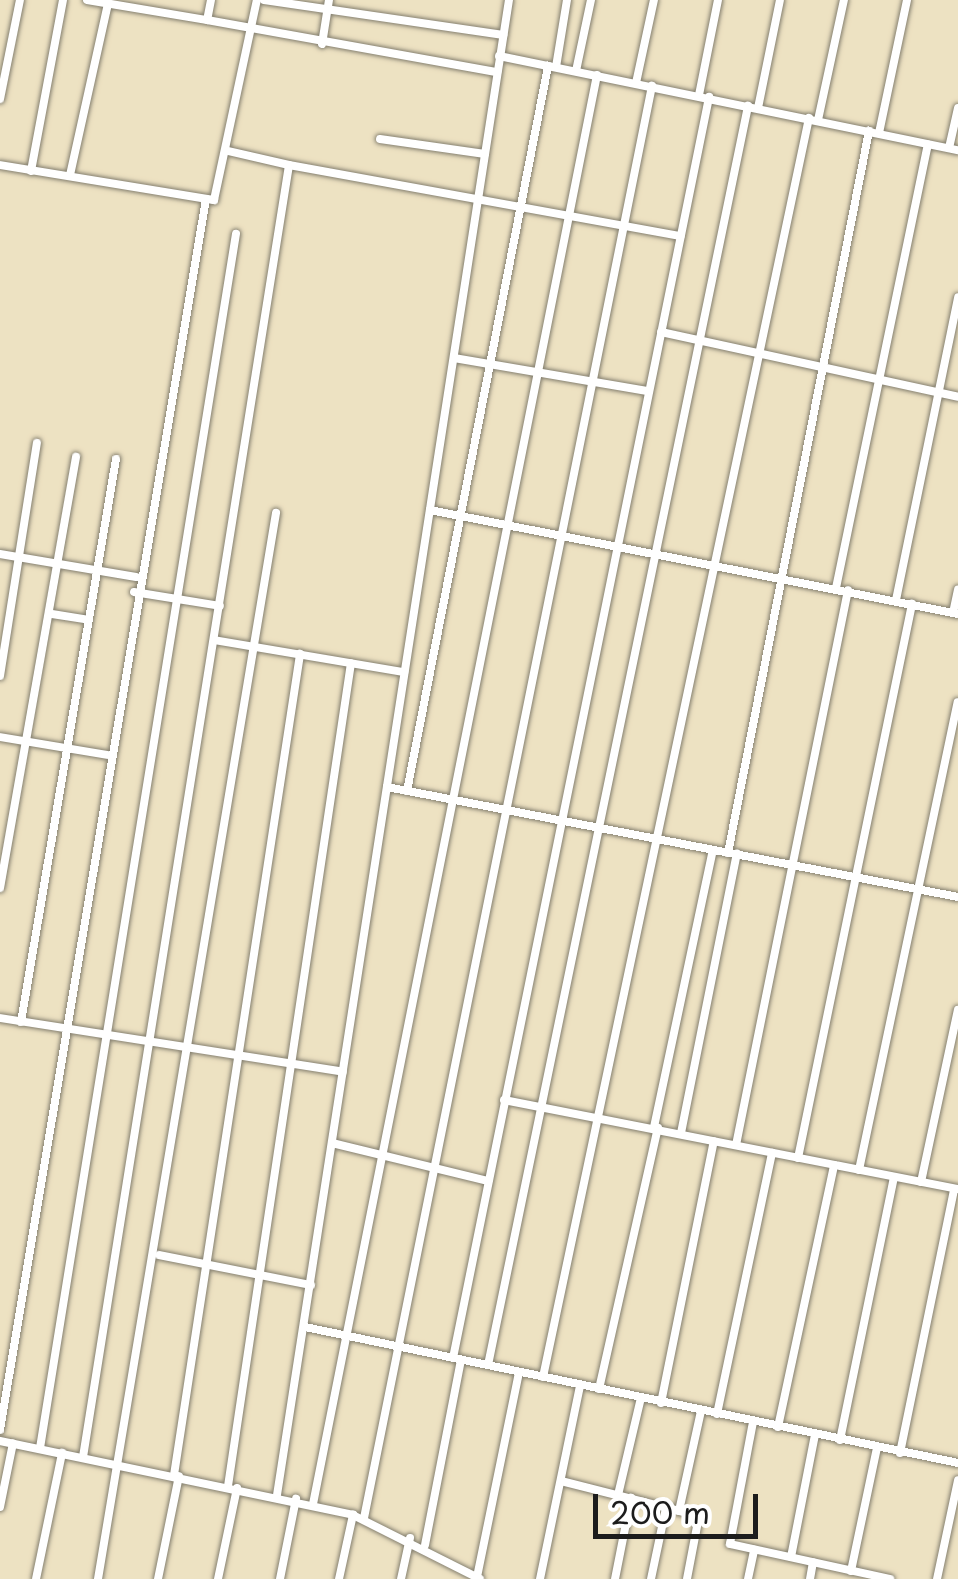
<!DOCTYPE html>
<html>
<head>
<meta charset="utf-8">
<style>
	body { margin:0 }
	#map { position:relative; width:958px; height:1579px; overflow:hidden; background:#ede2c2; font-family:"Playpen Sans",sans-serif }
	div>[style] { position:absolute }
	.roads { filter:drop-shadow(0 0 2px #847f6f) drop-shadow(0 0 2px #847f6f) }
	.minor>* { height:8px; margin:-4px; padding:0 4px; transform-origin:4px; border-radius:4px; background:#fff }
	span { translate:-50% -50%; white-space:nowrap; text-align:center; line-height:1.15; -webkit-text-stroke:9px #fff; paint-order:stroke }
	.scale { position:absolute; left:593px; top:1494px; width:165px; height:45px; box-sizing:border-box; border:5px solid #1c1c1c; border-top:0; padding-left:12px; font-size:30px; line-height:35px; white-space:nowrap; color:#1c1c1c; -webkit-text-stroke:8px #fff; paint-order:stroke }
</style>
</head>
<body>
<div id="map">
	<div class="roads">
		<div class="minor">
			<div style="left:87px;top:0;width:122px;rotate:9.5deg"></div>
			<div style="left:211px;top:0;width:20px;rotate:101deg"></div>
			<div style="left:207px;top:20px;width:295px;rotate:10.2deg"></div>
			<div style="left:264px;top:0;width:242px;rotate:8.3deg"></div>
			<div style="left:322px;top:44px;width:45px;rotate:-81deg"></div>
			<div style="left:499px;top:56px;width:469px;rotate:11.6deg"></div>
			<div style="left:556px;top:67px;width:68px;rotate:-80.7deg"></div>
			<div style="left:576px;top:71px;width:73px;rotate:-78.1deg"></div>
			<div style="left:636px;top:83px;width:85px;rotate:-77.8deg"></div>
			<div style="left:699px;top:95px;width:97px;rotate:-78.7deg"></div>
			<div style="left:0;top:99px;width:101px;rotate:-78.6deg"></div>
			<div style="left:758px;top:108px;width:110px;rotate:-78.5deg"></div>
			<div style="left:818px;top:120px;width:123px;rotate:-77.8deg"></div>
			<div style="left:879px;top:133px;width:136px;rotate:-78.1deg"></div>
			<div style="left:380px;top:139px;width:106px;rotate:8.1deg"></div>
			<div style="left:949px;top:148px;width:41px;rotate:-77.3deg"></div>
			<div style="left:0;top:165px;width:217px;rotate:9.3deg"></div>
			<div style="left:214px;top:200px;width:205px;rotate:-77.9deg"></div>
			<div style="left:289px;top:165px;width:398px;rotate:10.3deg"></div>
			<div style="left:31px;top:171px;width:174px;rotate:-79.4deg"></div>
			<div style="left:70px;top:175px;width:175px;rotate:-77.5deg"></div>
			<div style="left:661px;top:332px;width:304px;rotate:12.3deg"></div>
			<div style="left:454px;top:358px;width:196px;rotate:9.7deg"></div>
			<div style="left:430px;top:510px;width:538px;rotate:11.14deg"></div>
			<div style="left:0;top:554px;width:138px;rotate:9.6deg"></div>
			<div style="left:836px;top:588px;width:453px;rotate:-78.3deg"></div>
			<div style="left:134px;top:592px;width:87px;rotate:9.2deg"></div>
			<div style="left:896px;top:600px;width:309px;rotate:-78.4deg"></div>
			<div style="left:953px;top:613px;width:24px;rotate:-78deg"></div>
			<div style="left:52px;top:614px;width:36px;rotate:9deg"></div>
			<div style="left:214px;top:640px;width:193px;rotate:9.6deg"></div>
			<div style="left:0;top:676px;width:236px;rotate:-81deg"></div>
			<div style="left:0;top:737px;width:109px;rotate:9.5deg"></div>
			<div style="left:387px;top:787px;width:581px;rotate:10.9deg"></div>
			<div style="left:407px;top:791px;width:739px;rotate:-78.99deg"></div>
			<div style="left:728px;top:853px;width:736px;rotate:-78.95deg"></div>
			<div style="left:0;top:888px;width:438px;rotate:-80deg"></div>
			<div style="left:0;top:1018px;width:347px;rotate:8.9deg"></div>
			<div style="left:21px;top:1022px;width:571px;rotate:-80.42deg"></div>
			<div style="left:504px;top:1100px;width:463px;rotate:11.1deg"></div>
			<div style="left:654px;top:1127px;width:283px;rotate:-78deg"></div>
			<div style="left:681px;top:1133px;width:285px;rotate:-78.7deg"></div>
			<div style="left:332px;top:1143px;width:161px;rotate:13.7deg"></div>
			<div style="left:736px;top:1145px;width:566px;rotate:-78.59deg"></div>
			<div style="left:798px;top:1158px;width:566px;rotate:-78.37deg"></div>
			<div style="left:859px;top:1170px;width:478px;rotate:-78.1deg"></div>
			<div style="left:921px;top:1182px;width:176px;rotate:-77.9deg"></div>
			<div style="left:159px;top:1255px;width:155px;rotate:11.2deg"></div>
			<div style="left:305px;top:1327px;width:667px;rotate:11.76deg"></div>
			<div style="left:453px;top:1358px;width:1287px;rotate:-78.52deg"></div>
			<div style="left:488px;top:1365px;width:1286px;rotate:-78.33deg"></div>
			<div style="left:543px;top:1377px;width:1287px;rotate:-78.07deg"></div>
			<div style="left:599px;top:1389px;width:268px;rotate:-77.3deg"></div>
			<div style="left:661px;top:1403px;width:267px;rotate:-78.6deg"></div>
			<div style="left:717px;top:1414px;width:267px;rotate:-78.1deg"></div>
			<div style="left:753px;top:1422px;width:124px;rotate:100.7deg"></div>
			<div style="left:730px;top:1544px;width:164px;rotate:12.3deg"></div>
			<div style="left:778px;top:1427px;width:268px;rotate:-77.9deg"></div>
			<div style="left:0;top:1430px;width:1248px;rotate:-80.5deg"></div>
			<div style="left:840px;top:1440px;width:268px;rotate:-78.4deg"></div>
			<div style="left:0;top:1441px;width:361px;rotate:11.8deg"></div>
			<div style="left:353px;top:1515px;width:142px;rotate:26.7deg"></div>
			<div style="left:40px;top:1448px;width:1230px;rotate:-80.83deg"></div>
			<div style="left:900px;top:1453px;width:269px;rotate:-78.4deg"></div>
			<div style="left:83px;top:1457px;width:1308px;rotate:-80.94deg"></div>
			<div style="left:289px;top:165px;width:63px;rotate:-167.1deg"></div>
			<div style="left:174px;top:1475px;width:831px;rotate:-81.27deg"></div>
			<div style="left:561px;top:1481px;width:142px;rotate:14.2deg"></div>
			<div style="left:699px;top:1516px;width:64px;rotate:100.8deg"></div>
			<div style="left:228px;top:1486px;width:832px;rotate:-81.5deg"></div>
			<div style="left:277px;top:1495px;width:1513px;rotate:-81.18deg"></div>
			<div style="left:618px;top:1495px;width:100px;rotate:-76.7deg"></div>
			<div style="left:313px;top:1504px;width:1457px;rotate:-78.76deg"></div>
			<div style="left:0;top:1507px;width:65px;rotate:-78.5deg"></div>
			<div style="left:679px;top:1511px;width:102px;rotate:-77.6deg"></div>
			<div style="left:364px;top:1518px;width:1461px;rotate:-78.63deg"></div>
			<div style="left:425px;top:1545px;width:188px;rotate:-79deg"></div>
			<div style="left:791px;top:1557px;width:124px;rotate:-78.9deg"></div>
			<div style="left:851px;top:1571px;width:126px;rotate:-78.1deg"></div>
			<div style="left:477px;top:1577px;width:209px;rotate:-78.4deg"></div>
			<div style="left:36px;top:1579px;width:129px;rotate:-78.3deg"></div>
			<div style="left:98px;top:1579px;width:1081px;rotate:-80.52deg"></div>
			<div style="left:158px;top:1579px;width:105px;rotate:-78.5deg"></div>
			<div style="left:218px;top:1579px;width:93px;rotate:-78.2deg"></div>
			<div style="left:280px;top:1579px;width:82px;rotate:-78.7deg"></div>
			<div style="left:339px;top:1579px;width:66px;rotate:-77.7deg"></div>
			<div style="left:401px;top:1579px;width:42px;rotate:-77.6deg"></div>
			<div style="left:540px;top:1579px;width:198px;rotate:-78.3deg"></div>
			<div style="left:615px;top:1579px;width:83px;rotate:-78.8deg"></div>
			<div style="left:651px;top:1579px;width:73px;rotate:-78.1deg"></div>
			<div style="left:748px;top:1579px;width:30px;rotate:-78deg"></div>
			<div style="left:810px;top:1579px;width:17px;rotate:-80deg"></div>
			<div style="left:937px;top:1579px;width:101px;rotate:-78deg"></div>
		</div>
	</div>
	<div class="scale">200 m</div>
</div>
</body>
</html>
